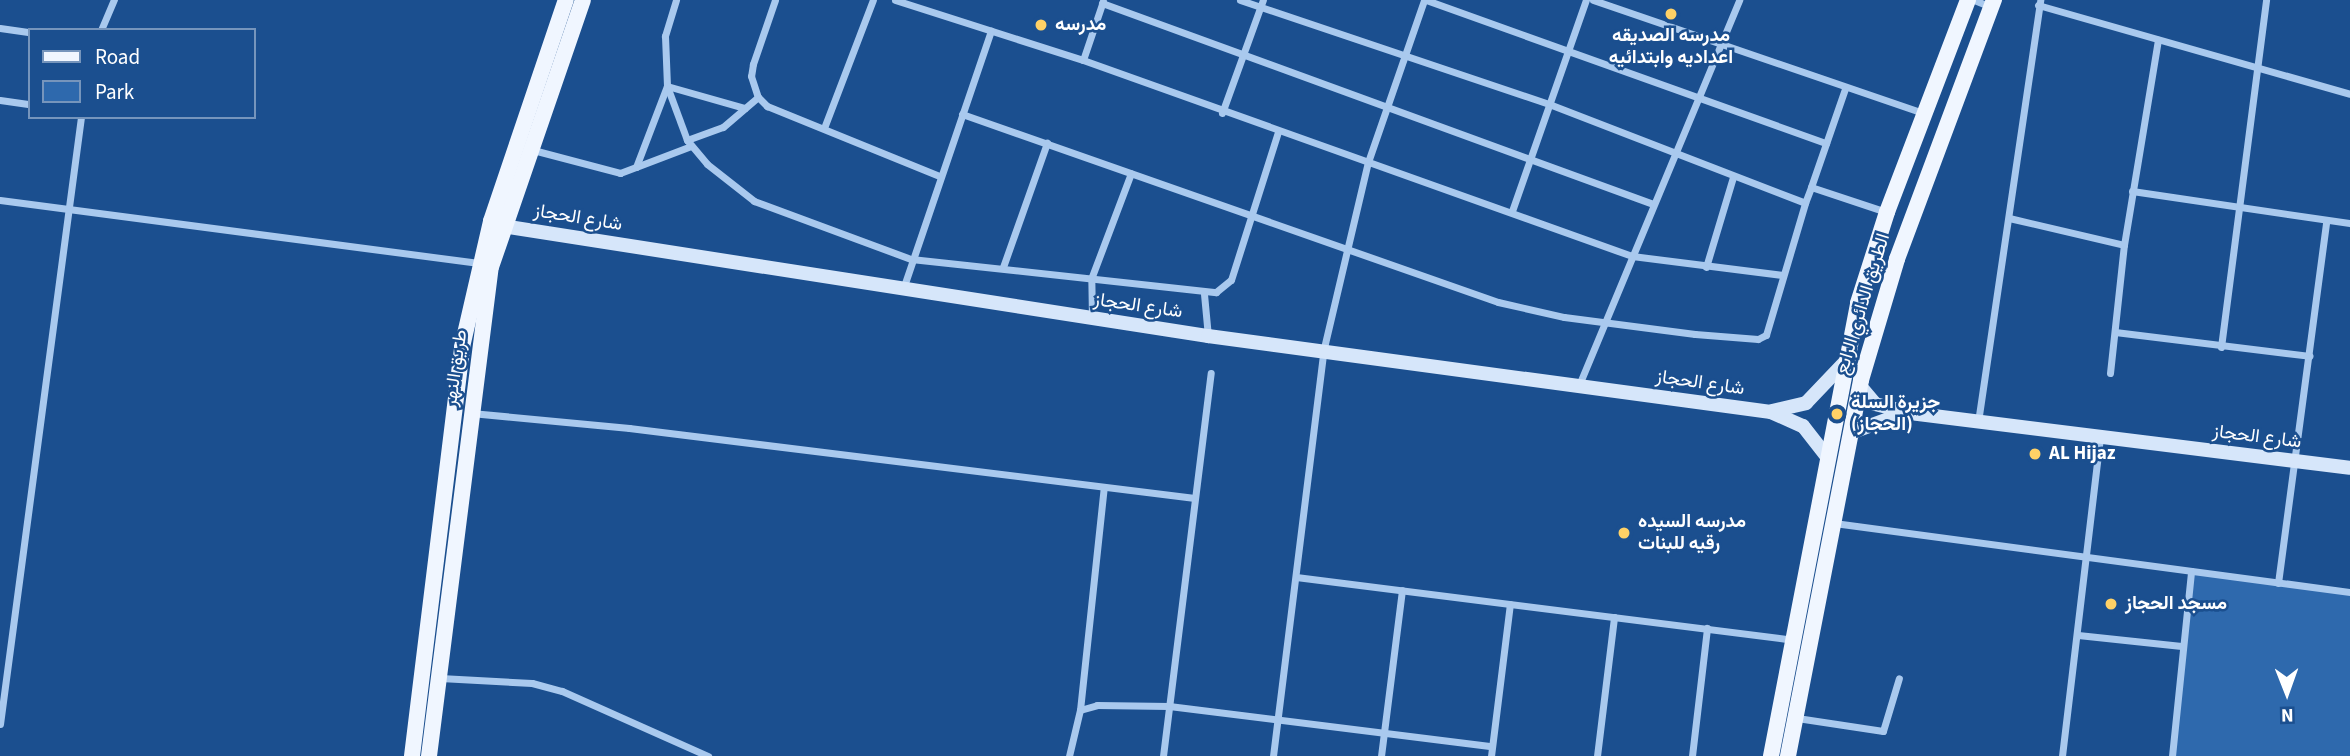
<!DOCTYPE html>
<html>
<head>
<meta charset="utf-8">
<style>
	body { margin:0 }
	#map { position:relative; width:2350px; height:756px; overflow:hidden; background:#1b4f8f; font-family:"Source Sans 3",Vazirmatn,sans-serif }
	div>[style] { position:absolute }
	.green>* { inset:0; background:#2e69ad }
	.minor>* { height:7px; margin:-3.5px; padding:0 3.5px; transform-origin:3.5px; border-radius:3.5px; background:#a9c9ee }
	.secondary>* { height:14px; margin:-7px; padding:0 7px; transform-origin:7px; border-radius:7px; background:#d6e6fa }
	.primary>* { height:16px; margin:-8px; padding:0 8px; transform-origin:8px; border-radius:8px; background:#f0f6ff }
	.dots>* { width:19px; height:19px; translate:-50% -50%; box-sizing:border-box; border:4px solid #1b4f8f; border-radius:50% }
	span { translate:-50% -50%; white-space:nowrap; text-align:center; line-height:1.15; -webkit-text-stroke:5px #1b4f8f; paint-order:stroke }
	.poi-label { font-size:19px; color:#fff; font-weight:700 }
	.left { translate:0 -50%; text-align:left }
	.street-label { font-size:19px; color:#fff }
	.legend { position:absolute; left:28px; top:28px; width:228px; height:91px; box-sizing:border-box; background:#1b4f8f; border:2px solid #7695bc; margin:0; padding:9px 12px; list-style:none; font-size:21px; color:#fff }
	.legend li { display:flex; align-items:center; gap:14px; height:35px }
	.legend b { width:35px; border:2px solid #7695bc }
	.north { position:absolute; left:2252px; top:658px; width:70px; height:70px; -webkit-text-stroke:5px #1b4f8f; paint-order:stroke; rotate:179deg; font-size:19px; font-weight:700; line-height:28px; text-align:center; color:#fff }
	.north::after { content:''; display:block; margin:auto; width:24px; height:32px; background:#fff; clip-path:polygon(50% 0,100% 100%,50% 72%,0 100%) }
</style>
</head>
<body>
<div id="map">
	<div class="green">
		<div style="clip-path:polygon(2192px 572px,2350px 593px,2350px 756px,2170px 756px)"></div>
	</div>
	<div class="minor">
		<div style="left:676px;top:0;width:38px;rotate:107deg"></div>
		<div style="left:665px;top:36px;width:50px;rotate:87.7deg"></div>
		<div style="left:667px;top:86px;width:58px;rotate:69.7deg"></div>
		<div style="left:687px;top:140px;width:31px;rotate:50deg"></div>
		<div style="left:707px;top:164px;width:60px;rotate:38.2deg"></div>
		<div style="left:754px;top:201px;width:167px;rotate:20.3deg"></div>
		<div style="left:911px;top:259px;width:307px;rotate:6.2deg"></div>
		<div style="left:1216px;top:292px;width:19px;rotate:-39deg"></div>
		<div style="left:1231px;top:280px;width:155px;rotate:-72.4deg"></div>
		<div style="left:775px;top:0;width:68px;rotate:109deg"></div>
		<div style="left:753px;top:64px;width:12px;rotate:99deg"></div>
		<div style="left:751px;top:76px;width:22px;rotate:72deg"></div>
		<div style="left:758px;top:97px;width:13px;rotate:45deg"></div>
		<div style="left:767px;top:106px;width:186px;rotate:22.1deg"></div>
		<div style="left:895px;top:0;width:197px;rotate:17.7deg"></div>
		<div style="left:1083px;top:60px;width:583px;rotate:19.65deg"></div>
		<div style="left:1632px;top:256px;width:152px;rotate:7.2deg"></div>
		<div style="left:1240px;top:0;width:326px;rotate:18.6deg"></div>
		<div style="left:1549px;top:104px;width:274px;rotate:21.1deg"></div>
		<div style="left:1805px;top:203px;width:17px;rotate:-69deg"></div>
		<div style="left:1811px;top:187px;width:79px;rotate:18.4deg"></div>
		<div style="left:1426px;top:0;width:425px;rotate:19.7deg"></div>
		<div style="left:1593px;top:0;width:349px;rotate:18.9deg"></div>
		<div style="left:1974px;top:0;width:18px;rotate:22deg"></div>
		<div style="left:1102px;top:3px;width:587px;rotate:20.04deg"></div>
		<div style="left:2038px;top:5px;width:324px;rotate:15.9deg"></div>
		<div style="left:0;top:28px;width:30px;rotate:8deg"></div>
		<div style="left:101px;top:30px;width:33px;rotate:-67deg"></div>
		<div style="left:1083px;top:60px;width:62px;rotate:-71.3deg"></div>
		<div style="left:0;top:100px;width:30px;rotate:8deg"></div>
		<div style="left:1222px;top:113px;width:120px;rotate:-70.1deg"></div>
		<div style="left:962px;top:114px;width:568px;rotate:19.33deg"></div>
		<div style="left:1498px;top:302px;width:68px;rotate:12.8deg"></div>
		<div style="left:1564px;top:317px;width:132px;rotate:7.4deg"></div>
		<div style="left:1695px;top:334px;width:63px;rotate:4.5deg"></div>
		<div style="left:1758px;top:339px;width:9px;rotate:-27deg"></div>
		<div style="left:1766px;top:335px;width:138px;rotate:-73.5deg"></div>
		<div style="left:824px;top:128px;width:137px;rotate:-69.1deg"></div>
		<div style="left:687px;top:140px;width:38px;rotate:-20deg"></div>
		<div style="left:723px;top:127px;width:46px;rotate:-40.6deg"></div>
		<div style="left:533px;top:150px;width:90px;rotate:14.8deg"></div>
		<div style="left:620px;top:173px;width:17px;rotate:-21deg"></div>
		<div style="left:636px;top:167px;width:87px;rotate:-69.1deg"></div>
		<div style="left:667px;top:86px;width:81px;rotate:15.8deg"></div>
		<div style="left:636px;top:167px;width:59px;rotate:-20.9deg"></div>
		<div style="left:1811px;top:187px;width:104px;rotate:-70.9deg"></div>
		<div style="left:2132px;top:191px;width:220px;rotate:8.4deg"></div>
		<div style="left:0;top:200px;width:483px;rotate:7.5deg"></div>
		<div style="left:1512px;top:211px;width:224px;rotate:-70.7deg"></div>
		<div style="left:2009px;top:218px;width:118px;rotate:13.2deg"></div>
		<div style="left:1003px;top:267px;width:132px;rotate:-70.5deg"></div>
		<div style="left:1706px;top:267px;width:94px;rotate:-73.3deg"></div>
		<div style="left:903px;top:289px;width:273px;rotate:-71.2deg"></div>
		<div style="left:1204px;top:294px;width:42px;rotate:84.6deg"></div>
		<div style="left:1092px;top:318px;width:39px;rotate:-91deg"></div>
		<div style="left:1091px;top:279px;width:113px;rotate:-69.3deg"></div>
		<div style="left:2115px;top:332px;width:196px;rotate:7deg"></div>
		<div style="left:2221px;top:347px;width:350px;rotate:-82.6deg"></div>
		<div style="left:2110px;top:373px;width:129px;rotate:-83.8deg"></div>
		<div style="left:2124px;top:245px;width:208px;rotate:-80.6deg"></div>
		<div style="left:1579px;top:385px;width:417px;rotate:-67.4deg"></div>
		<div style="left:471px;top:413px;width:159px;rotate:5.4deg"></div>
		<div style="left:629px;top:428px;width:570px;rotate:7.05deg"></div>
		<div style="left:1978px;top:422px;width:427px;rotate:-81.6deg"></div>
		<div style="left:1834px;top:523px;width:521px;rotate:7.62deg"></div>
		<div style="left:1296px;top:577px;width:500px;rotate:7.2deg"></div>
		<div style="left:2278px;top:583px;width:364px;rotate:-82.4deg"></div>
		<div style="left:2078px;top:635px;width:104px;rotate:6.1deg"></div>
		<div style="left:440px;top:678px;width:92px;rotate:3.1deg"></div>
		<div style="left:532px;top:683px;width:31px;rotate:15deg"></div>
		<div style="left:562px;top:691px;width:160px;rotate:24deg"></div>
		<div style="left:1080px;top:710px;width:224px;rotate:-83.9deg"></div>
		<div style="left:1797px;top:718px;width:87px;rotate:8.6deg"></div>
		<div style="left:1883px;top:731px;width:55px;rotate:-73.2deg"></div>
		<div style="left:0;top:724px;width:612px;rotate:-82.4deg"></div>
		<div style="left:1069px;top:756px;width:47px;rotate:-76.6deg"></div>
		<div style="left:1080px;top:710px;width:18px;rotate:-16deg"></div>
		<div style="left:1097px;top:705px;width:72px;rotate:0.8deg"></div>
		<div style="left:1169px;top:706px;width:325px;rotate:7.1deg"></div>
		<div style="left:1163px;top:756px;width:386px;rotate:-82.9deg"></div>
		<div style="left:1273px;top:756px;width:407px;rotate:-82.9deg"></div>
		<div style="left:1323px;top:352px;width:195px;rotate:-76.7deg"></div>
		<div style="left:1368px;top:162px;width:171px;rotate:-70.9deg"></div>
		<div style="left:1381px;top:756px;width:167px;rotate:-82.8deg"></div>
		<div style="left:1491px;top:756px;width:153px;rotate:-82.9deg"></div>
		<div style="left:1597px;top:756px;width:140px;rotate:-83deg"></div>
		<div style="left:1692px;top:756px;width:129px;rotate:-83.3deg"></div>
		<div style="left:2062px;top:756px;width:321px;rotate:-83.2deg"></div>
		<div style="left:2172px;top:756px;width:186px;rotate:-84.1deg"></div>
	</div>
	<div class="secondary">
		<div style="left:502px;top:226px;width:715px;rotate:8.86deg"></div>
		<div style="left:1208px;top:336px;width:568px;rotate:7.69deg"></div>
		<div style="left:1771px;top:412px;width:35px;rotate:24deg"></div>
		<div style="left:1803px;top:426px;width:39px;rotate:52deg"></div>
		<div style="left:1860px;top:386px;width:23px;rotate:50deg"></div>
		<div style="left:1875px;top:404px;width:36px;rotate:14deg"></div>
		<div style="left:1910px;top:413px;width:443px;rotate:7.1deg"></div>
		<div style="left:1772px;top:411px;width:35px;rotate:-13deg"></div>
		<div style="left:1806px;top:403px;width:57px;rotate:-46.4deg"></div>
		<div style="left:1853px;top:432px;width:52px;rotate:-20.2deg"></div>
	</div>
	<div class="primary">
		<div style="left:412px;top:756px;width:412px;rotate:-83deg"></div>
		<div style="left:462px;top:347px;width:129px;rotate:-77deg"></div>
		<div style="left:491px;top:221px;width:233px;rotate:-71.3deg"></div>
		<div style="left:429px;top:756px;width:493px;rotate:-82.8deg"></div>
		<div style="left:491px;top:267px;width:282px;rotate:-71deg"></div>
		<div style="left:1771px;top:756px;width:461px;rotate:-79.1deg"></div>
		<div style="left:1858px;top:303px;width:96px;rotate:-72.3deg"></div>
		<div style="left:1887px;top:212px;width:227px;rotate:-69.1deg"></div>
		<div style="left:1788px;top:756px;width:383px;rotate:-79deg"></div>
		<div style="left:1861px;top:380px;width:126px;rotate:-73.4deg"></div>
		<div style="left:1897px;top:259px;width:277px;rotate:-69.5deg"></div>
	</div>
	<div class="dots">
		<div style="left:1671px;top:14px;background:#ffd166"></div>
		<div style="left:1041px;top:25px;background:#ffd166"></div>
		<div style="left:1837px;top:414px;background:#ffd166"></div>
		<div style="left:2035px;top:454px;background:#ffd166"></div>
		<div style="left:1624px;top:533px;background:#ffd166"></div>
		<div style="left:2111px;top:604px;background:#ffd166"></div>
	</div>
	<div class="poi-label">
		<span class="left" style="left:1055px;top:25px">مدرسه</span>
		<span style="left:1671px;top:47px">مدرسه الصديقه<br>اعداديه وابتدائيه</span>
		<span class="left" style="left:1851px;top:414px">جزيرة السلة<br>(الحجاز)</span>
		<span class="left" style="left:2049px;top:454px">AL Hijaz</span>
		<span class="left" style="left:1638px;top:533px">مدرسه السيده<br>رقيه للبنات</span>
		<span class="left" style="left:2125px;top:604px">مسجد الحجاز</span>
	</div>
	<div class="street-label">
		<span style="left:578px;top:218px;rotate:9deg">شارع الحجاز</span>
		<span style="left:1863px;top:304px;rotate:-73deg">الطريق الدائري الرابع</span>
		<span style="left:1138px;top:306px;rotate:8deg">شارع الحجاز</span>
		<span style="left:456px;top:368px;rotate:-82deg">طريق النهر</span>
		<span style="left:1700px;top:383px;rotate:8deg">شارع الحجاز</span>
		<span style="left:2257px;top:437px;rotate:7deg">شارع الحجاز</span>
	</div>
	<ul class="legend">
	<li><b style="height:9px;background:#f0f6ff"></b>Road</li>
	<li><b style="height:19px;background:#2e69ad"></b>Park</li>
	</ul>
	<div class="north">N</div>
</div>
</body>
</html>
